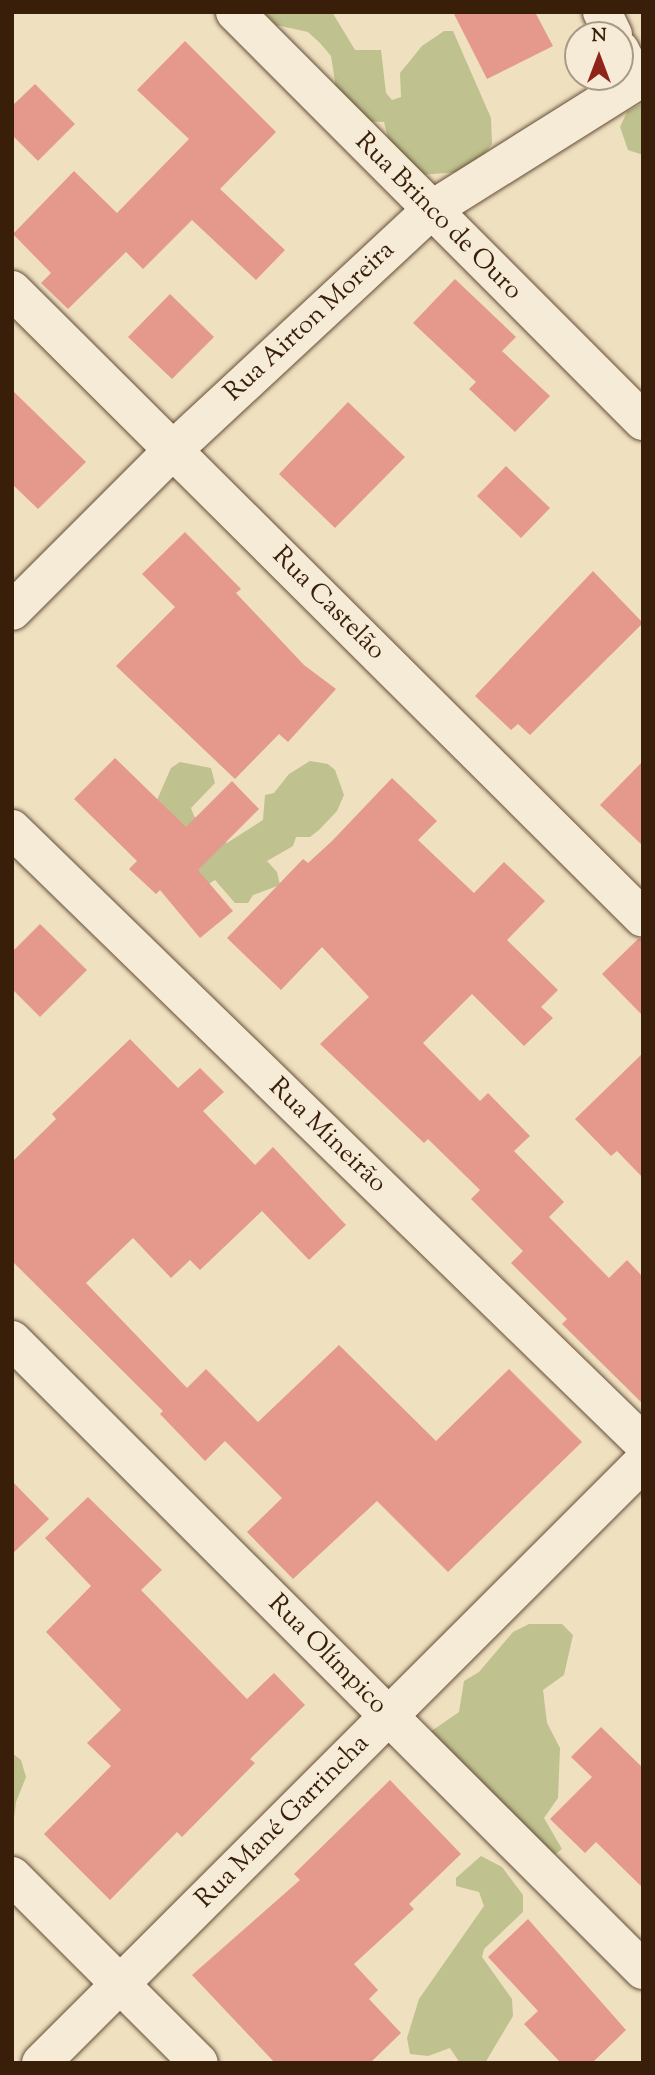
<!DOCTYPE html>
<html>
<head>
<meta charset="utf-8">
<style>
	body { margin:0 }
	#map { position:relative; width:655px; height:2075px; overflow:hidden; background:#efe0c0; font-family:"Sorts Mill Goudy",serif }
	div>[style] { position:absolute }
	.green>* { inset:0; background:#bfc18e }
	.building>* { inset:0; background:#e5998c }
	.roads { filter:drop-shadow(0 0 2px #664e38) drop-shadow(0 0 2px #664e38) }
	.minor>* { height:38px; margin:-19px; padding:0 19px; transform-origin:19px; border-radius:19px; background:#f5ebd6 }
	span { translate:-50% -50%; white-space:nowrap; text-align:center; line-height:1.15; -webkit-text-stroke:6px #f5ebd6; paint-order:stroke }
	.street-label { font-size:26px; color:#391e0a }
	.frame { position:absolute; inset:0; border:14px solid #391e0a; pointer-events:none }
	.north { position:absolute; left:564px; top:21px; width:70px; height:70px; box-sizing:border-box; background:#f5ebd6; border:2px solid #aa9984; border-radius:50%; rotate:0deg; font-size:19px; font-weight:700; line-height:28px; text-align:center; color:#391e0a }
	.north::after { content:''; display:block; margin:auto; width:24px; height:32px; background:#8f2418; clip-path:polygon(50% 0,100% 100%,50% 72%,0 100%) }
</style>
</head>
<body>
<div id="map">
	<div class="green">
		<div style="clip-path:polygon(264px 12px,332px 12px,355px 50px,381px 50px,386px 93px,392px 100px,401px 97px,400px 73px,422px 46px,444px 31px,453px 31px,491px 118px,492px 144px,471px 171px,420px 175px,390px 146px,384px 122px,358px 121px,336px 88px,331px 56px,320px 43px,308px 32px,276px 25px)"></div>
		<div style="clip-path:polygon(643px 103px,643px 155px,628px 150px,620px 127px,627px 112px)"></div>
		<div style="clip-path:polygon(310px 761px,328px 764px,335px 770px,344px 795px,337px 811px,319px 830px,310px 837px,296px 837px,293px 846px,267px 861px,277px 872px,280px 885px,253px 895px,248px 903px,235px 903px,215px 880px,202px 888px,157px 800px,171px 768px,180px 762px,211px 768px,215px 783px,191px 808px,194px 816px,227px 843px,263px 820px,265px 795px,274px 793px,289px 774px)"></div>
		<div style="clip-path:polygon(529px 1624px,562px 1624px,573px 1635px,564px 1675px,543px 1690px,547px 1723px,560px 1748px,558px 1798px,544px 1818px,562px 1849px,550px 1858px,430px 1732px,459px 1712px,464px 1681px,479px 1672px,513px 1632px)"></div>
		<div style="clip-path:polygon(12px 1753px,21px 1760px,26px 1777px,16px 1802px,12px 1834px)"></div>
		<div style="clip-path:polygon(481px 1856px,502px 1867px,523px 1895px,523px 1912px,484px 1949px,482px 1957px,512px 1999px,513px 2016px,485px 2063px,460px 2063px,450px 2048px,428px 2056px,410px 2054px,407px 2038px,419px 1999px,484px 1906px,479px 1892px,456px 1886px,456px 1878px)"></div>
	</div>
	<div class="building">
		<div style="clip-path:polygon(453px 12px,535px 12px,553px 46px,487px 79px)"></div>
		<div style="clip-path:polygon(185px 41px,276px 132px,220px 189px,285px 250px,256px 280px,192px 220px,143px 269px,126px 252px,68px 309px,41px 283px,51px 273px,13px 234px,74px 171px,117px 213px,189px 139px,137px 90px)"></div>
		<div style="clip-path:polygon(35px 84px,75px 124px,38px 161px,12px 135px,12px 106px)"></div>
		<div style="clip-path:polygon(455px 279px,516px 337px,502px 351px,550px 396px,515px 432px,469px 389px,476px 382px,413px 323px)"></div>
		<div style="clip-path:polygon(170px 294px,214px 337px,172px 379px,128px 337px)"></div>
		<div style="clip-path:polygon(12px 390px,86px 462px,38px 509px,12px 484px)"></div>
		<div style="clip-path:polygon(348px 402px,405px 457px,335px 528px,279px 474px)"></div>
		<div style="clip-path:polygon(506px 466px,550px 508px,521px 538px,477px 496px)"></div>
		<div style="clip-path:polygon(185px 532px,241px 589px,236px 593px,304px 665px,336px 689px,288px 742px,279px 734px,235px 779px,116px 666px,175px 607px,142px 574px)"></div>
		<div style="clip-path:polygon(593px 571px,643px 623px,530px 735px,518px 724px,511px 730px,475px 696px)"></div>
		<div style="clip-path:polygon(115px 758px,186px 827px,232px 781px,259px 809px,198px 870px,233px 911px,200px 938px,160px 890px,156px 894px,129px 869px,137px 861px,74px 799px)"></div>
		<div style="clip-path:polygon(643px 761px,643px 846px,600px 805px)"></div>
		<div style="clip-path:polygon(392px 778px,437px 821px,418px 840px,474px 893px,504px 862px,545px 901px,507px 940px,558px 990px,541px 1007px,553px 1018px,524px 1046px,472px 994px,423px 1043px,480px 1101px,488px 1093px,530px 1136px,514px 1151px,564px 1202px,549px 1217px,609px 1278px,627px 1260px,643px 1277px,643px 1404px,562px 1324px,567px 1319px,511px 1263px,523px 1251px,471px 1199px,480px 1190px,428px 1139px,424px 1143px,320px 1044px,369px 997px,322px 947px,281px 990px,227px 938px,303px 859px,308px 863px,332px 841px)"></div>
		<div style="clip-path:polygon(40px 924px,87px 970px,40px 1017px,12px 989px,12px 952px)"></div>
		<div style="clip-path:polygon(638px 939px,643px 939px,643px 1016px,602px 974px)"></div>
		<div style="clip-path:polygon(130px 1039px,178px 1088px,200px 1068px,224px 1092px,203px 1111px,255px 1165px,273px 1147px,346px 1225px,309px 1260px,262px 1211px,200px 1270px,190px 1260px,171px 1278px,133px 1238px,86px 1283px,187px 1388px,206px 1369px,258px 1422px,339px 1345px,436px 1441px,509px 1369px,582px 1442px,448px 1572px,377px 1501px,293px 1579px,247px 1532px,282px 1498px,225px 1441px,205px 1461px,160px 1414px,163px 1411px,12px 1261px,12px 1162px,56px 1119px,52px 1114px)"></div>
		<div style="clip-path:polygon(643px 1053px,643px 1178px,617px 1151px,611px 1156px,575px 1119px)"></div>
		<div style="clip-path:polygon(12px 1481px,49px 1519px,12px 1554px)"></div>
		<div style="clip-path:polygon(88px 1497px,162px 1570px,141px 1590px,247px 1699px,274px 1673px,305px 1705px,250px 1759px,255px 1763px,182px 1837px,177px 1832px,110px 1900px,44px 1834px,111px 1766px,87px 1743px,121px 1710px,46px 1632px,91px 1586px,45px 1538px)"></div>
		<div style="clip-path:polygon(601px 1727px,643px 1768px,643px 1888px,596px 1842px,585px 1853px,550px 1819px,592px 1777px,571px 1757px)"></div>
		<div style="clip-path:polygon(390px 1780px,461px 1854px,409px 1904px,414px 1909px,354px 1964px,378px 1990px,369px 1999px,401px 2033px,370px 2063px,275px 2063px,192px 1975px,300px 1880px,294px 1874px)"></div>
		<div style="clip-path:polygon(528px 1919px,626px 2030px,592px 2063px,561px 2063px,524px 2024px,538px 2011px,488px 1957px)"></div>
	</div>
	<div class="roads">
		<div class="minor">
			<div style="left:235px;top:12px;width:578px;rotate:45.07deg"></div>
			<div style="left:602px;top:12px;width:25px;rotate:64deg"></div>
			<div style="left:620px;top:50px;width:34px;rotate:63deg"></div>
			<div style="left:12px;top:290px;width:890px;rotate:44.86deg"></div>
			<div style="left:12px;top:611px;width:228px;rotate:-45deg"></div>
			<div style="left:173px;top:450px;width:352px;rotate:-42.9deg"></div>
			<div style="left:431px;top:210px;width:250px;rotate:-32.1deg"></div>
			<div style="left:12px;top:829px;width:880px;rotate:44.22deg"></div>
			<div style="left:12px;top:1340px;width:892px;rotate:44.95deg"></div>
			<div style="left:12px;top:1876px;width:264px;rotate:45deg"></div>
			<div style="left:41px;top:2063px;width:851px;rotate:-44.95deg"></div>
		</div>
	</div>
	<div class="street-label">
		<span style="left:438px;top:217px;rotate:45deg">Rua Brinco de Ouro</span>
		<span style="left:310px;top:322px;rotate:-43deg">Rua Airton Moreira</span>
		<span style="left:328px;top:604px;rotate:45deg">Rua Castelão</span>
		<span style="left:327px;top:1136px;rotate:44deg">Rua Mineirão</span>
		<span style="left:327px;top:1655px;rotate:45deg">Rua Olímpico</span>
		<span style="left:283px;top:1822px;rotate:-45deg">Rua Mané Garrincha</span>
	</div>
	<div class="frame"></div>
	<div class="north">N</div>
</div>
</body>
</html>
